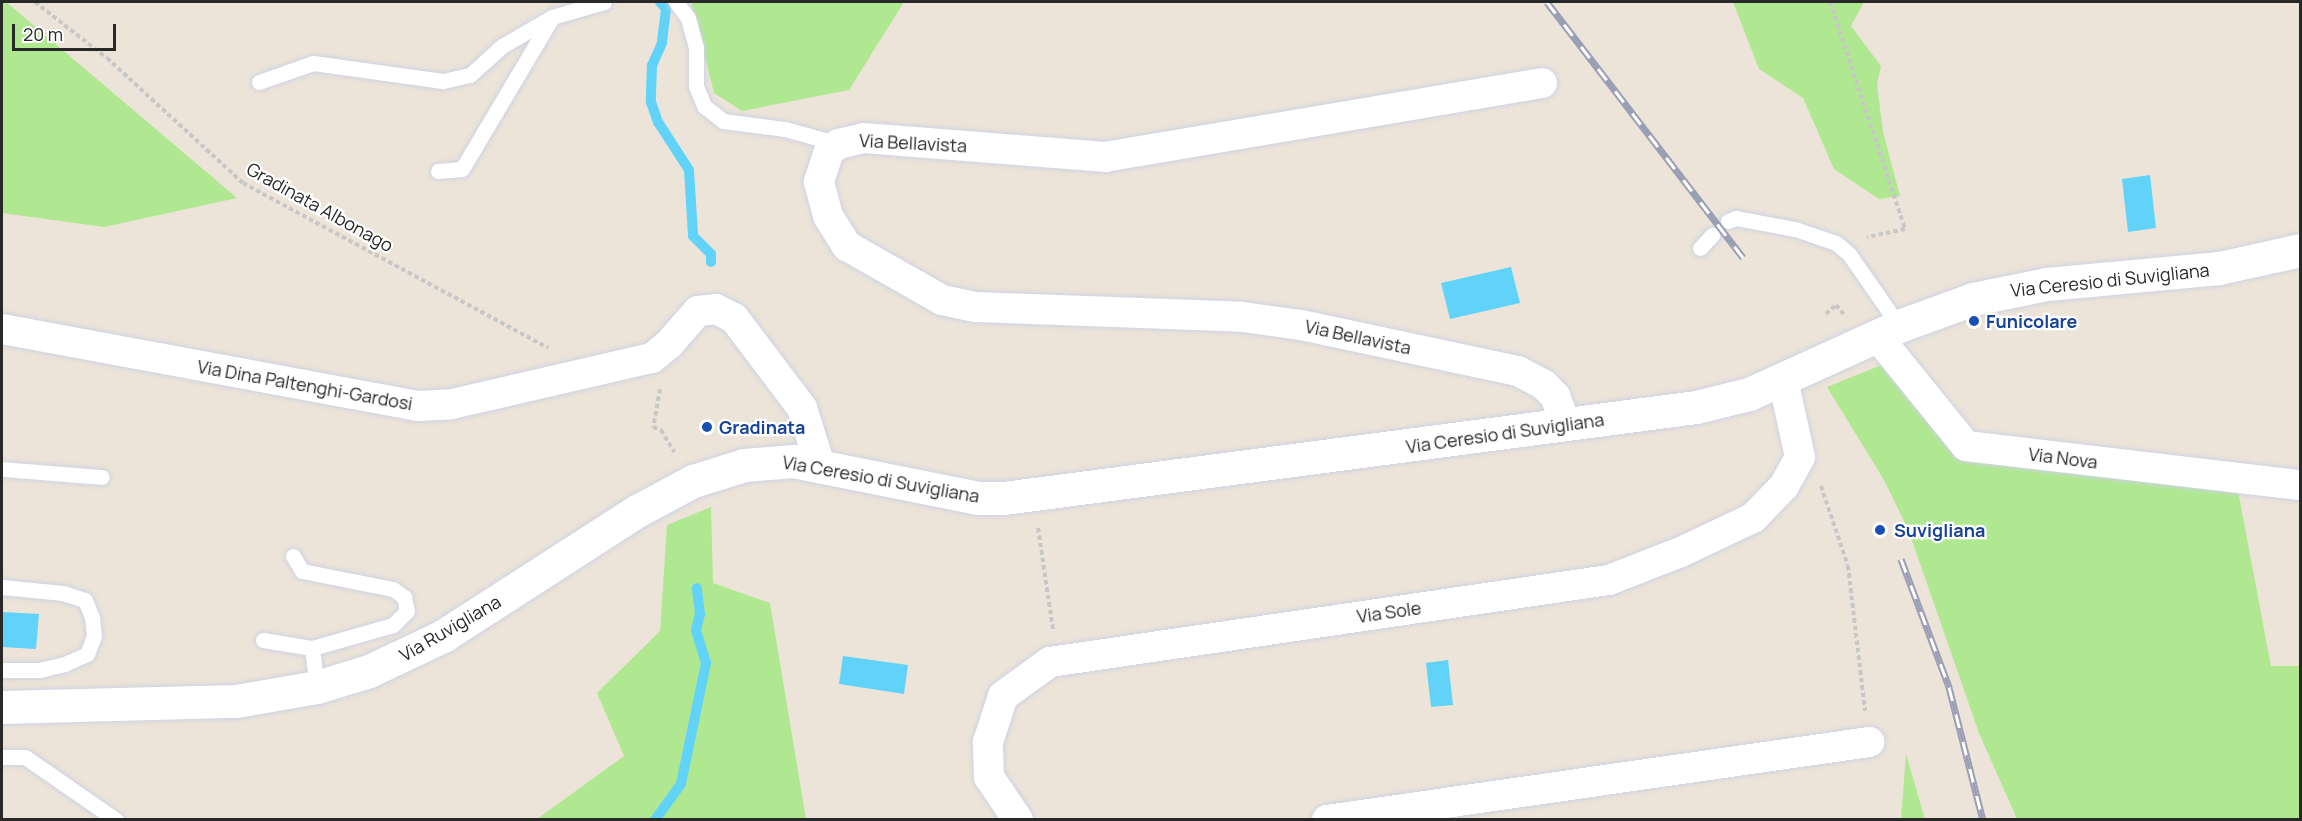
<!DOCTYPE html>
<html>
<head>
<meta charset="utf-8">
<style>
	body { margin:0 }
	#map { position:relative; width:2302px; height:821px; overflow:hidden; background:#ece4d8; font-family:Manrope,sans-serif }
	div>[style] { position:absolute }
	.green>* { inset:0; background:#afe890 }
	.water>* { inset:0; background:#61d3f9 }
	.stream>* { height:10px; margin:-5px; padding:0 5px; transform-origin:5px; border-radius:5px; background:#61d3f9 }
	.path>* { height:4px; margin-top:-2px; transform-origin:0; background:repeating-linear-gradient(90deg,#c7c7c7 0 4.5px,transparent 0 7.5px) }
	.roads { filter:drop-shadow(0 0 2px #ced2e3) drop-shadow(0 0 2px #ced2e3) }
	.service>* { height:15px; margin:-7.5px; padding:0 7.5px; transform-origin:7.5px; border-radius:7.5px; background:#fff }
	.minor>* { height:30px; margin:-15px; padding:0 15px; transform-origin:15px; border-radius:15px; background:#fff }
	.secondary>* { height:33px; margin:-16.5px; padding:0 16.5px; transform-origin:16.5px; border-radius:16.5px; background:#fff }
	.rail>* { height:7px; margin-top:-3.5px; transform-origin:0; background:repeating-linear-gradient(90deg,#fff 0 14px,#9b9fb5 0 28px); box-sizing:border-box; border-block:2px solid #9b9fb5 }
	.dots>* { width:16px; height:16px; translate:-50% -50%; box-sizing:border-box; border:3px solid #fff; border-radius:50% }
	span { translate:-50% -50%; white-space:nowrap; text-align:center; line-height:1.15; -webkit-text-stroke:4.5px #fff; paint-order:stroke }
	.street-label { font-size:18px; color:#282828 }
	.transit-label { font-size:18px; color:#164399; font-weight:700 }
	.left { translate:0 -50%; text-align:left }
	.frame { position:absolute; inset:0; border:3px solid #282828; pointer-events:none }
	.scale { position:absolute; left:12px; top:24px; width:104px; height:27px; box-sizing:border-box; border:3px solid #282828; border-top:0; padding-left:8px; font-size:18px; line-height:21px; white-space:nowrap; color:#282828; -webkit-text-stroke:4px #fff; paint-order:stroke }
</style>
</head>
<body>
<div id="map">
	<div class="green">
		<div style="clip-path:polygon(2px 2px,6px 2px,237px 198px,104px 227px,2px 213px)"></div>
		<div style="clip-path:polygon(691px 2px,904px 2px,849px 90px,742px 111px,714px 93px)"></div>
		<div style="clip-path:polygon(1733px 2px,1864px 2px,1851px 26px,1881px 66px,1877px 84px,1883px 132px,1900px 196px,1879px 199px,1834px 169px,1803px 98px,1759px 69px)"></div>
		<div style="clip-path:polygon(1884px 364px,1966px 446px,2236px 480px,2271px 666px,2300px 666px,2300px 819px,2017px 819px,1979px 733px,1908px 529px,1884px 480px,1827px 387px)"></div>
		<div style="clip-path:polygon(711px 507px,713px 583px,770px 603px,806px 819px,537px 819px,624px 756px,597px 693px,660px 631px,667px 525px)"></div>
		<div style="clip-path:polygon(1906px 754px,1925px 819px,1901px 819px)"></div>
	</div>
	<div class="water">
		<div style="clip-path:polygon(2150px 175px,2156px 228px,2128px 232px,2122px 179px)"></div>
		<div style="clip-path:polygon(1511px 267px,1520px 303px,1450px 319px,1441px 283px)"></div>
		<div style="clip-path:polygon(2px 612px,39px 614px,36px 649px,2px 647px)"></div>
		<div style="clip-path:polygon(843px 656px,908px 665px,904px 694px,839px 684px)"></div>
		<div style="clip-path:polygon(1448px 660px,1453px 705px,1431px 707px,1426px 663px)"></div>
	</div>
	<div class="stream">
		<div style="left:660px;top:2px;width:9px;rotate:49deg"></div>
		<div style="left:666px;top:9px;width:34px;rotate:97deg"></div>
		<div style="left:662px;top:43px;width:24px;rotate:114deg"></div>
		<div style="left:652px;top:65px;width:37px;rotate:92deg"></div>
		<div style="left:651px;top:102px;width:21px;rotate:71deg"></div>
		<div style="left:658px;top:122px;width:57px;rotate:57.1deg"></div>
		<div style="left:689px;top:170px;width:66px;rotate:86.5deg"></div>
		<div style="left:693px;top:236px;width:25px;rotate:45deg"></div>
		<div style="left:711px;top:254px;width:8px;rotate:90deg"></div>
		<div style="left:655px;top:820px;width:44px;rotate:-54.2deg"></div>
		<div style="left:681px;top:784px;width:124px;rotate:-78.3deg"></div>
		<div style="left:706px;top:663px;width:34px;rotate:-107deg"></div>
		<div style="left:696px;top:630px;width:16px;rotate:-76deg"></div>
		<div style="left:700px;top:614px;width:26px;rotate:-97deg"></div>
	</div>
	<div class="path">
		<div style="left:35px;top:2px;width:91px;rotate:37.9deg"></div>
		<div style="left:107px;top:58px;width:185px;rotate:42.6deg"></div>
		<div style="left:243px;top:183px;width:347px;rotate:28.4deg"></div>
		<div style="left:1830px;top:2px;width:239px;rotate:71.7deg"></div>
		<div style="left:1905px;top:229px;width:39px;rotate:168deg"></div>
		<div style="left:1826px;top:314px;width:13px;rotate:-42deg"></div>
		<div style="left:1836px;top:305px;width:13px;rotate:51deg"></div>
		<div style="left:660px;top:389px;width:39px;rotate:100deg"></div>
		<div style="left:653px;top:427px;width:9px;rotate:21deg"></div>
		<div style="left:661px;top:430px;width:26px;rotate:59deg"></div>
		<div style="left:1821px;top:486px;width:84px;rotate:71.4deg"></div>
		<div style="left:1848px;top:566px;width:146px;rotate:83.3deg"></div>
		<div style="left:1038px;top:528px;width:103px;rotate:81.6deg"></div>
	</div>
	<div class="roads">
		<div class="service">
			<div style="left:676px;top:2px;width:20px;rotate:53deg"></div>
			<div style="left:688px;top:18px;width:30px;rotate:75deg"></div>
			<div style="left:696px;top:47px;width:39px;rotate:90deg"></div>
			<div style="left:696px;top:86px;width:22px;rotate:68deg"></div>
			<div style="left:704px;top:106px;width:24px;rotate:38deg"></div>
			<div style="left:723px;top:121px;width:63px;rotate:7.4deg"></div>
			<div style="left:785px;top:129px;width:56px;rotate:15.5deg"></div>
			<div style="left:259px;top:82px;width:57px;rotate:-19.4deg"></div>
			<div style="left:313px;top:63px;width:131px;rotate:7.9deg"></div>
			<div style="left:443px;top:81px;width:28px;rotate:-13deg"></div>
			<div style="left:470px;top:75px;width:43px;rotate:-42.2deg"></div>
			<div style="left:502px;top:46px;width:58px;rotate:-30.1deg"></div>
			<div style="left:552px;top:17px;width:54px;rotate:-16.1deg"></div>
			<div style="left:438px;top:171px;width:24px;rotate:-5deg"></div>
			<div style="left:462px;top:169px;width:174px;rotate:-59.3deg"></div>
			<div style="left:1728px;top:221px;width:9px;rotate:-21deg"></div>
			<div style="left:1736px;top:218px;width:60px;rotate:10.6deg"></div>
			<div style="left:1795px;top:229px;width:43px;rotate:18.9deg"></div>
			<div style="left:1836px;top:243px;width:17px;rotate:40deg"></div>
			<div style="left:1849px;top:254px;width:88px;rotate:55.2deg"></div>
			<div style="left:1700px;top:248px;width:18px;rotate:-47deg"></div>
			<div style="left:2px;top:469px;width:100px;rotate:4.6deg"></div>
			<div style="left:293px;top:556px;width:17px;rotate:59deg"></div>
			<div style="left:302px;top:571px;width:93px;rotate:11.2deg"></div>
			<div style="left:393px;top:589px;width:14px;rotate:36deg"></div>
			<div style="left:404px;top:597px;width:14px;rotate:78deg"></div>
			<div style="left:407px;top:611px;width:20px;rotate:135deg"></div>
			<div style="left:393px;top:625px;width:84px;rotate:164.1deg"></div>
			<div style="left:312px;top:648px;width:39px;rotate:83deg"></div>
			<div style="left:2px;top:587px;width:61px;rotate:5.6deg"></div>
			<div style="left:63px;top:593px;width:23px;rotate:18deg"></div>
			<div style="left:85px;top:600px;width:18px;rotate:68deg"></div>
			<div style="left:92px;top:617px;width:19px;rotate:84deg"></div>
			<div style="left:94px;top:636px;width:19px;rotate:111deg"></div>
			<div style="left:87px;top:654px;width:24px;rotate:156deg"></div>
			<div style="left:65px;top:664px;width:26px;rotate:167deg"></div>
			<div style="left:40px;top:670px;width:38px;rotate:180deg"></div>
			<div style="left:263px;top:640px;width:50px;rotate:9.3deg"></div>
			<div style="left:2px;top:757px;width:23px"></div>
			<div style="left:25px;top:757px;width:111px;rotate:34.7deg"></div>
		</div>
		<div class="minor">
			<div style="left:1542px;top:83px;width:442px;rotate:170.4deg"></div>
			<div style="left:1106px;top:157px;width:243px;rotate:-175.5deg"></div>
			<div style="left:864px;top:138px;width:26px;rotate:167deg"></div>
			<div style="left:839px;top:144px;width:12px;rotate:145deg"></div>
			<div style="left:829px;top:151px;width:33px;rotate:108deg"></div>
			<div style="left:819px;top:182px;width:35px;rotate:75deg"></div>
			<div style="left:828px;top:216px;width:36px;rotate:58deg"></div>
			<div style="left:847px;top:246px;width:109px;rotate:29.6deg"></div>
			<div style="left:942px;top:300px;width:35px;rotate:12deg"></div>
			<div style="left:976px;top:307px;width:267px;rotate:2.1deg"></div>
			<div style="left:1243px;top:317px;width:59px;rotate:7.9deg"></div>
			<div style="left:1301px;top:325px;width:222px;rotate:12deg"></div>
			<div style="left:1518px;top:371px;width:30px;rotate:28deg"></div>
			<div style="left:1544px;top:385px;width:16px;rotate:45deg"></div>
			<div style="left:1555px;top:396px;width:31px;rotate:69deg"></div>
			<div style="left:2px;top:329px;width:423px;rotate:10.5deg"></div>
			<div style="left:418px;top:406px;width:34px;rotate:-3deg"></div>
			<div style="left:452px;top:404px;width:205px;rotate:-13deg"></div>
			<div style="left:652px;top:358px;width:22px;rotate:-39deg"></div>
			<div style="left:669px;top:344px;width:44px;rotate:-48.7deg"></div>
			<div style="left:698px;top:311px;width:18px;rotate:-6deg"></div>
			<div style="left:716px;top:309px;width:20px;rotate:27deg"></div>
			<div style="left:734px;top:318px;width:113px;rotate:52.9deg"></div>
			<div style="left:802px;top:408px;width:60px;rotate:72.5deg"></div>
			<div style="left:1877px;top:336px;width:141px;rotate:51deg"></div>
			<div style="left:1966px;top:446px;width:336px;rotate:6.7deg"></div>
			<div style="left:1018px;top:820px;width:52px;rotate:-124deg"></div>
			<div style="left:989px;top:777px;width:35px;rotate:-92deg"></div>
			<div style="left:988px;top:742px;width:48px;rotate:-71.9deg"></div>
			<div style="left:1003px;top:696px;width:58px;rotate:-35.9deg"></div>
			<div style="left:1050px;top:662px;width:565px;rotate:-8.35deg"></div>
			<div style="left:1609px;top:580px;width:77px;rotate:-21.3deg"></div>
			<div style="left:1681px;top:552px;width:80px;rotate:-25.3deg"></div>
			<div style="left:1753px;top:518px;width:45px;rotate:-45.9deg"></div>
			<div style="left:1784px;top:486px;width:33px;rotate:-61deg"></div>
			<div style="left:1800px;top:457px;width:79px;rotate:-102.4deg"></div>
			<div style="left:1327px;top:820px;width:548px;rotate:-8.19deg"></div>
		</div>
		<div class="secondary">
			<div style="left:2px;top:707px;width:234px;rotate:-1.5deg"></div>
			<div style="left:236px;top:701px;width:82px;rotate:-9.8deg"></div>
			<div style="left:317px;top:687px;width:54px;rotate:-17.1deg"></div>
			<div style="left:369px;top:671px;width:82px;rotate:-25.3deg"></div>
			<div style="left:443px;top:636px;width:231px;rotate:-32.8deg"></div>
			<div style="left:637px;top:511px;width:64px;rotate:-28.2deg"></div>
			<div style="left:693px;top:481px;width:53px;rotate:-17.4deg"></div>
			<div style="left:744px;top:465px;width:49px;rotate:-4.7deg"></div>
			<div style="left:793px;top:461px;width:189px;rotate:11.3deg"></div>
			<div style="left:978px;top:498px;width:26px"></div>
			<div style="left:1004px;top:498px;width:698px;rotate:-7.49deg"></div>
			<div style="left:1696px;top:407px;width:55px;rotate:-13.8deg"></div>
			<div style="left:1749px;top:394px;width:165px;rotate:-24.4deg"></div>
			<div style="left:1899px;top:326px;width:79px;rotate:-20deg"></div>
			<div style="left:1973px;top:299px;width:76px;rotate:-11.5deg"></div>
			<div style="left:2047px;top:284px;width:173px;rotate:-5.3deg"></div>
			<div style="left:2219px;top:268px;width:83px;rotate:-12.5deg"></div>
		</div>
	</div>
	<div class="rail">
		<div style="left:1547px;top:2px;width:322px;rotate:52.5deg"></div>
		<div style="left:1901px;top:559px;width:137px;rotate:69.4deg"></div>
		<div style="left:1949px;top:687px;width:137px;rotate:75.7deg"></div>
	</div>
	<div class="dots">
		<div style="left:1974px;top:321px;background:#1a4fb4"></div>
		<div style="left:707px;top:427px;background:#1a4fb4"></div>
		<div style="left:1880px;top:530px;background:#1a4fb4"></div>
	</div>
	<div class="street-label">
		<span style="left:913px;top:143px;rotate:3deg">Via Bellavista</span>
		<span style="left:320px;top:207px;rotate:29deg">Gradinata Albonago</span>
		<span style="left:2110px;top:280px;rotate:-6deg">Via Ceresio di Suvigliana</span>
		<span style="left:1358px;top:337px;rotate:12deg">Via Bellavista</span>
		<span style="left:305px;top:385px;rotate:10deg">Via Dina Paltenghi-Gardosi</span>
		<span style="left:1505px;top:433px;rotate:-8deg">Via Ceresio di Suvigliana</span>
		<span style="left:2063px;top:458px;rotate:7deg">Via Nova</span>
		<span style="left:881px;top:479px;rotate:10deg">Via Ceresio di Suvigliana</span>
		<span style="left:1389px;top:612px;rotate:-8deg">Via Sole</span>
		<span style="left:450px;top:628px;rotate:-30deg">Via Ruvigliana</span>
	</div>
	<div class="transit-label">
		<span class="left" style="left:1986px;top:321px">Funicolare</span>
		<span class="left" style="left:719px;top:427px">Gradinata</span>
		<span class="left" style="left:1894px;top:530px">Suvigliana</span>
	</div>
	<div class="frame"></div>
	<div class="scale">20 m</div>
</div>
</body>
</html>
